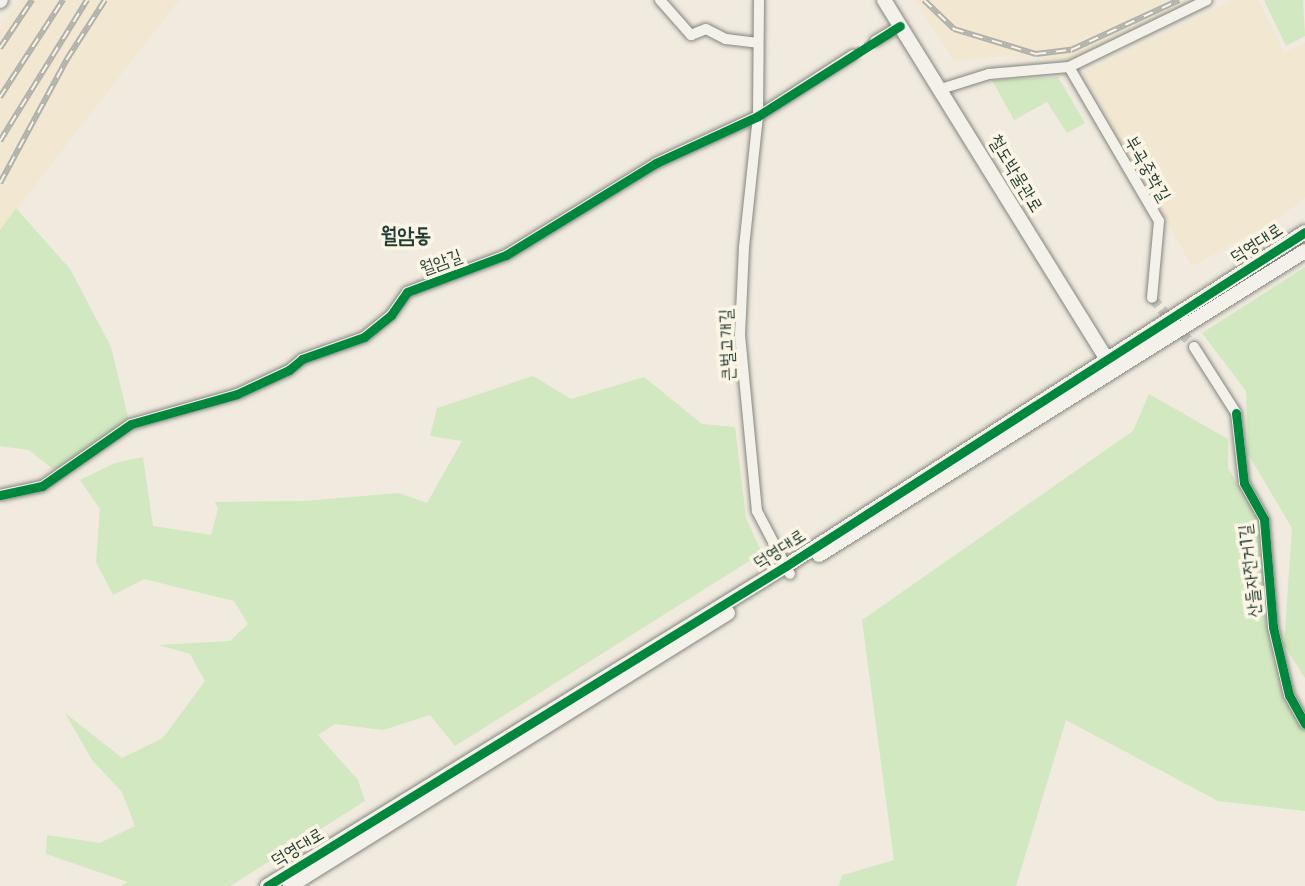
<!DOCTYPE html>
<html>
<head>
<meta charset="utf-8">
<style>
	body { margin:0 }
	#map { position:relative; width:1305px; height:886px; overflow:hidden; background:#f0eadf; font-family:Pangolin,"Poor Story",sans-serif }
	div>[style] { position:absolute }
	.built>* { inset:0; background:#f2e7d1 }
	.green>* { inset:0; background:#d1e8c0 }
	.street-tunnel>* { height:10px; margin-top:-5px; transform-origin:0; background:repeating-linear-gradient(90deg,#c6c7bd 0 10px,transparent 0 15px) }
	.roads { filter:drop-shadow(0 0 2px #83857f) drop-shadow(0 0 2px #83857f) }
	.street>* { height:10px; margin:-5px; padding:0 5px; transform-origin:5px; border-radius:5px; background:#f4f1ea }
	.secondary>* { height:14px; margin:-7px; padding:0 7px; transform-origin:7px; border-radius:7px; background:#f4f1ea }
	.rail>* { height:6px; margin-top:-3px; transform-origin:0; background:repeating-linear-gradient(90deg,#fcf5e5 0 10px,#afb1ab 0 20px); box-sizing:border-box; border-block:2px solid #afb1ab }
	.cycleway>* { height:9px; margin:-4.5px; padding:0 4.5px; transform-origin:4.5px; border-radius:4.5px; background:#00873e }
	span { translate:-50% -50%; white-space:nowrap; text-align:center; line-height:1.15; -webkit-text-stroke:7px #fcf5e5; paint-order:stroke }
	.street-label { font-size:18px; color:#1f3d34 }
	.quarter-label { font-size:21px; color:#1f3d34; font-weight:700 }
</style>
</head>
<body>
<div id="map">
	<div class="built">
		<div style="clip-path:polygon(19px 0,179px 0,0 230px,0 28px)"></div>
		<div style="clip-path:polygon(915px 0,1193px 0,1070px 60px,1005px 56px,954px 61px)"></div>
		<div style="clip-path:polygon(1233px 0,1258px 0,1284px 53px,1305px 43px,1305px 198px,1272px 223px,1192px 266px,1083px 73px)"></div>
	</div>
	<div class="green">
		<div style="clip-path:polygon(1264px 0,1303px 0,1305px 36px,1286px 46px)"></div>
		<div style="clip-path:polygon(1058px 77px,1085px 123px,1067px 133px,1047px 102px,1014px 120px,992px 80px)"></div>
		<div style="clip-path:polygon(16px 208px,70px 269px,111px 347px,129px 421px,54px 470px,29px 450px,0 446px,0 230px)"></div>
		<div style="clip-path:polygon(1305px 267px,1305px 678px,1284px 645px,1292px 528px,1248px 454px,1246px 391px,1202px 333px)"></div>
		<div style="clip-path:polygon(533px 376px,571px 399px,644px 377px,702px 424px,735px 427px,746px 518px,762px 553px,455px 746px,430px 715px,383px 730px,335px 724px,318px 735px,358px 780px,365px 801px,230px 886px,121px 886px,128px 882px,46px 854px,47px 835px,100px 843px,135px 826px,122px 792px,92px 760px,65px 713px,122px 758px,163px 738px,205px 681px,190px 654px,159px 645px,230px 641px,248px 624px,234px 601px,144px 579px,113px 595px,96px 562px,100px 509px,80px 480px,115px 463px,143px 457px,153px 526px,211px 535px,218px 509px,215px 502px,304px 501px,399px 493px,427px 503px,462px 441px,430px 436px,437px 408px)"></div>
		<div style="clip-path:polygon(1149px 394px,1228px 439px,1228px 468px,1259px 521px,1266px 624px,1284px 702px,1305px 729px,1305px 811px,1218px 801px,1066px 720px,1016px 886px,838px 886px,843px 875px,894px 860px,862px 620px,1133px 431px)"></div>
	</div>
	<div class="street-tunnel">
		<div style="left:853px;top:55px;width:26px;rotate:-32deg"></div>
		<div style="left:1152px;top:298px;width:65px;rotate:49.4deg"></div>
	</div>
	<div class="roads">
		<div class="street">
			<div style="left:660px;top:0;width:47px;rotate:48.5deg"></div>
			<div style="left:691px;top:35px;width:16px;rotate:-22deg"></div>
			<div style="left:706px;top:29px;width:22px;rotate:27deg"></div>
			<div style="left:726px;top:39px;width:32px;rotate:7deg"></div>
			<div style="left:759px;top:0;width:116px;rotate:90.5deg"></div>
			<div style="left:758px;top:116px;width:132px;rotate:96.1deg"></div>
			<div style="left:744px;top:247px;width:88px;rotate:92.6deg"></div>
			<div style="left:740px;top:335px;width:177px;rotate:84.5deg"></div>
			<div style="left:757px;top:511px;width:71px;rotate:62.4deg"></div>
			<div style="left:875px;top:41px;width:29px;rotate:-31deg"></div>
			<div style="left:1069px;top:67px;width:178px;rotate:59.7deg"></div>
			<div style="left:1159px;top:221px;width:77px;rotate:95.2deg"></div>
			<div style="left:941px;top:89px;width:50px;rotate:-17.4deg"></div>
			<div style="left:989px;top:74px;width:80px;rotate:-5deg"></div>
			<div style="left:1069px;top:67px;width:153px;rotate:-25.9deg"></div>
			<div style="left:1194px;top:347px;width:78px;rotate:57.5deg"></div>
			<div style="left:1236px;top:413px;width:70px;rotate:83.5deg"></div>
			<div style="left:1244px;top:483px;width:41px;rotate:60.9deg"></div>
			<div style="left:1264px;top:519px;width:108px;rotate:85.2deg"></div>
			<div style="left:1273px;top:627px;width:70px;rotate:76.8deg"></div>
			<div style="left:1289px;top:695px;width:33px;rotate:61deg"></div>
			<div style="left:0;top:495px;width:43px;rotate:-12.1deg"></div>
			<div style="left:42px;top:486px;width:108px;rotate:-34.9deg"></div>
			<div style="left:131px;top:424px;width:110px;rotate:-15.8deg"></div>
			<div style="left:237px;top:394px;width:57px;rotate:-24.8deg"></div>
			<div style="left:289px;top:370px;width:17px;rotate:-40deg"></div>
			<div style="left:302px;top:359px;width:66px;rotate:-19.5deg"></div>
			<div style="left:364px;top:337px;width:35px;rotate:-39deg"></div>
			<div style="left:391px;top:315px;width:28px;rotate:-55deg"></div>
			<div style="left:407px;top:292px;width:106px;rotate:-20.5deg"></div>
			<div style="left:506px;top:255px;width:176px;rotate:-31.5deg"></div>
			<div style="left:656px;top:163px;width:112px;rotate:-24.7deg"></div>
			<div style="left:758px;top:116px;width:113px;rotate:-32.7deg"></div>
		</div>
		<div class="secondary">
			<div style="left:884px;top:0;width:429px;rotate:58.2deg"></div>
			<div style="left:0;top:1px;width:1px;rotate:-45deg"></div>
			<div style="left:819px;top:555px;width:573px;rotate:-32.03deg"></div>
			<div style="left:267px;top:886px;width:610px;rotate:-31.66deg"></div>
			<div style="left:786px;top:566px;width:617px;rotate:-32.76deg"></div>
			<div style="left:290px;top:886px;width:516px;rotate:-31.93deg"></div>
		</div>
	</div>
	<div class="rail">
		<div style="left:924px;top:0;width:42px;rotate:44deg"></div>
		<div style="left:954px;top:29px;width:86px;rotate:17deg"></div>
		<div style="left:1036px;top:54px;width:35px;rotate:-7deg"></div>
		<div style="left:1071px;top:50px;width:119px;rotate:-24.8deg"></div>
		<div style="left:0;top:48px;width:58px;rotate:-56.3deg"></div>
		<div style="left:0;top:97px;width:116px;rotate:-57deg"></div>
		<div style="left:0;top:141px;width:166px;rotate:-58.3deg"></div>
		<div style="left:0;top:183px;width:141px;rotate:-61.6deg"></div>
		<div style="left:67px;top:59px;width:70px;rotate:-57.2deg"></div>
	</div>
	<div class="cycleway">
		<div style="left:1236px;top:413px;width:70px;rotate:83.5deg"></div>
		<div style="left:1244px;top:483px;width:41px;rotate:60.9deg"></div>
		<div style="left:1264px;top:519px;width:108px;rotate:85.2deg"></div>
		<div style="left:1273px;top:627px;width:70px;rotate:76.8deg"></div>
		<div style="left:1289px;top:695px;width:33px;rotate:61deg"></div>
		<div style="left:0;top:495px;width:43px;rotate:-12.1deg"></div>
		<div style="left:42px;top:486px;width:108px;rotate:-34.9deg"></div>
		<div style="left:131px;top:424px;width:110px;rotate:-15.8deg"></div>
		<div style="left:237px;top:394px;width:57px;rotate:-24.8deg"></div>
		<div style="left:289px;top:370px;width:17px;rotate:-40deg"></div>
		<div style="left:302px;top:359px;width:66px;rotate:-19.5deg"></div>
		<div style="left:364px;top:337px;width:35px;rotate:-39deg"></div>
		<div style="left:391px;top:315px;width:28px;rotate:-55deg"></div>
		<div style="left:407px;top:292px;width:106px;rotate:-20.5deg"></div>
		<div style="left:506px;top:255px;width:176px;rotate:-31.5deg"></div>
		<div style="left:656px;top:163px;width:112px;rotate:-24.7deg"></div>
		<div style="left:758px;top:116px;width:168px;rotate:-32.4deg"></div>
		<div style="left:267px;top:886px;width:610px;rotate:-31.66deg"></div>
		<div style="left:786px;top:566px;width:617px;rotate:-32.76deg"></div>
	</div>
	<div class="street-label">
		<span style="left:1147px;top:169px;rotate:60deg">부곡중학길</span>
		<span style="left:1015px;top:174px;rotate:59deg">철도박물관로</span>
		<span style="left:1257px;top:244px;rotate:-33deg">덕영대로</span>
		<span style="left:441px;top:263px;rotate:-20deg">월암길</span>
		<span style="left:728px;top:345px;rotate:-92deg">큰벌고개길</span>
		<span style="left:780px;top:550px;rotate:-33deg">덕영대로</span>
		<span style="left:1251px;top:571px;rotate:-96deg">산들자전거1길</span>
		<span style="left:298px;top:848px;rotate:-31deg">덕영대로</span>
	</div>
	<div class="quarter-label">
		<span style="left:406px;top:236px">월암동</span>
	</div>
</div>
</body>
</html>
